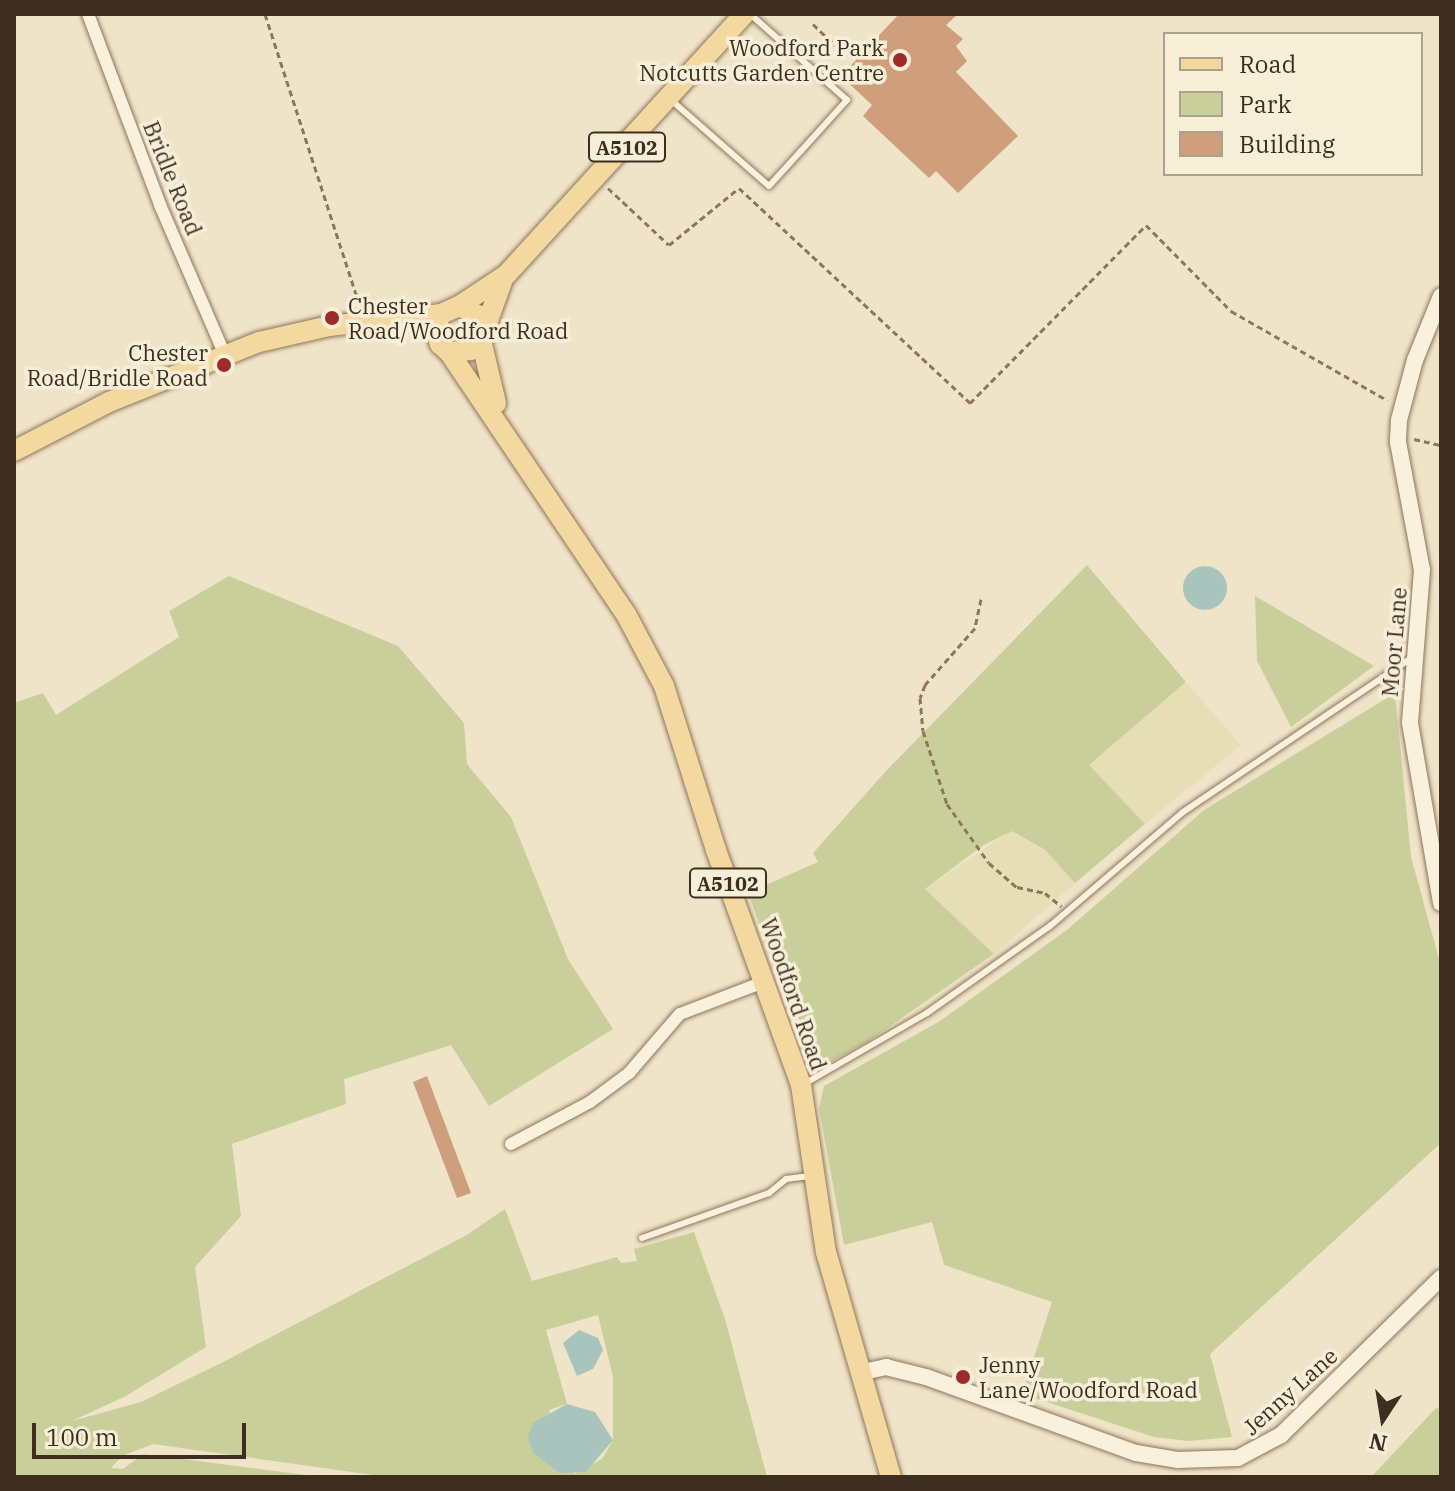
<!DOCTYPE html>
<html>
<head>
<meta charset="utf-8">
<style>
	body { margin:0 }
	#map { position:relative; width:1455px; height:1491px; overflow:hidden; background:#f0e4c8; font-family:"IBM Plex Serif",serif }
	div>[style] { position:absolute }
	.farmland>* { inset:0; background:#e6deb5 }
	.green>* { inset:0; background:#c9cf9b }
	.water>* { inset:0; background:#a9c4bc }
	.round { border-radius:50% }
	.building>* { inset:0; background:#cf9f7d }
	.path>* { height:3px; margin-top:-1.5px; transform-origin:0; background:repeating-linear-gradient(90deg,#8d765c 0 6px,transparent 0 10px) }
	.roads { filter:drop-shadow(0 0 2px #8d765c) drop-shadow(0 0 2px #8d765c) }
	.service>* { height:6px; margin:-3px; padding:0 3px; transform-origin:3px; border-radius:3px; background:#faf1dc }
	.minor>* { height:12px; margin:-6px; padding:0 6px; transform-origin:6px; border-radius:6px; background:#faf1dc }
	.tertiary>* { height:16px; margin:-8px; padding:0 8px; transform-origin:8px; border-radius:8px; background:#faf1dc }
	.primary>* { height:20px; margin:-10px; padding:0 10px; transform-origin:10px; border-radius:10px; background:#f3d9a0 }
	.dots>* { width:22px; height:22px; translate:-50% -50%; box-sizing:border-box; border:4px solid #f7eed8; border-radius:50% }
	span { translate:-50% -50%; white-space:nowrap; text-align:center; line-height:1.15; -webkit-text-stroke:7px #f7eed8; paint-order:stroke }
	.shield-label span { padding:2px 6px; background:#f7eed8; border:2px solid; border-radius:6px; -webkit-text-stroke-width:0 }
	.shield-label { font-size:20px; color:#3d2e20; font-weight:700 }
	.poi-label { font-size:22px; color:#3d2e20 }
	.right { translate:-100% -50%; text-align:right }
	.left { translate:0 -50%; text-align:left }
	.street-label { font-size:22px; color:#3d2e20 }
	.frame { position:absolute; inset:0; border:16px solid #3d2e20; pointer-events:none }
	.legend { position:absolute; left:1163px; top:32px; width:260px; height:144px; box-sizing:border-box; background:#f7eed8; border:2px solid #ada18e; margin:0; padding:10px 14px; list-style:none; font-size:24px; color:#3d2e20 }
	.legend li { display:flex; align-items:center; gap:16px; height:40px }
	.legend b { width:40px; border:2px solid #ada18e }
	.north { position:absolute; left:1343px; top:1379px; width:80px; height:80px; -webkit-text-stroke:6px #f7eed8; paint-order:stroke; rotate:192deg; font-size:22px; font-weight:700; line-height:32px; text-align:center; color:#3d2e20 }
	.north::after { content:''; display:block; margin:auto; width:28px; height:36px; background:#3d2e20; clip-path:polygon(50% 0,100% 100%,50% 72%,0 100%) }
	.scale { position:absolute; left:32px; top:1423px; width:214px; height:36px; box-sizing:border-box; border:4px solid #3d2e20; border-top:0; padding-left:10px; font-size:24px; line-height:28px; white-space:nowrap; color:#3d2e20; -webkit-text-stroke:6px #f7eed8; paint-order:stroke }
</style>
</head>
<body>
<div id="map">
	<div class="farmland">
		<div style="clip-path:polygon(1186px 682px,1241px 745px,1145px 824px,1089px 765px)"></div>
		<div style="clip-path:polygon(1012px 830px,1044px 849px,1075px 883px,994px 954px,925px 889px)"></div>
	</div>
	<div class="green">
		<div style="clip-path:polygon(1087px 565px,1186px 682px,1089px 765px,1145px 824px,1075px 883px,1044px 849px,1012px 831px,982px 846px,925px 889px,994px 954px,867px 1042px,823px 1066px,811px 1064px,748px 893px,818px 862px,813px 853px,886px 771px)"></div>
		<div style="clip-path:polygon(evenodd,229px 576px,398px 646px,464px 723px,467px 764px,511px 817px,568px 959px,613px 1029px,489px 1106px,451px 1045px,344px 1079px,346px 1104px,232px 1144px,241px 1216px,195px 1267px,206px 1347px,126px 1396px,72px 1421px,141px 1402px,223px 1362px,465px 1236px,505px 1209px,532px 1281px,617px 1257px,621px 1263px,637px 1261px,634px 1249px,694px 1232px,725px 1319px,767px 1477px,387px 1477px,153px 1444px,122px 1456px,111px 1468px,123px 1469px,143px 1454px,322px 1477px,14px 1477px,14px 703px,43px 693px,56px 715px,179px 637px,169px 611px,229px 576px,598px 1315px,613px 1377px,613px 1440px,602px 1459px,574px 1474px,549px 1410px,567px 1404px,546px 1330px,598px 1315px)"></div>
		<div style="clip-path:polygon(1255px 596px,1374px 666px,1291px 727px,1257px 661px)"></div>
		<div style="clip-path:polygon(1395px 693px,1411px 857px,1441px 966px,1441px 1143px,1210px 1354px,1232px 1437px,1189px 1441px,1154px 1437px,1022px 1394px,1052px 1302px,944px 1265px,932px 1222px,844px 1245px,819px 1108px,824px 1086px,940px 1021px,1068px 929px,1204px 810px)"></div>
		<div style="clip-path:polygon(1436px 1408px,1441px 1409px,1441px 1477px,1371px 1477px)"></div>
	</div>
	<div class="water">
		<div class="round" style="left:1183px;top:566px;width:44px;height:44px"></div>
		<div style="clip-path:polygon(579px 1330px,598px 1338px,603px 1350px,593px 1369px,577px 1376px,563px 1343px)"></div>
		<div style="clip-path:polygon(567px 1404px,595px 1412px,613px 1440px,586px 1472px,559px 1473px,533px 1453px,528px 1437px,533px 1423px)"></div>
	</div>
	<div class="building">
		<div style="clip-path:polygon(899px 14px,958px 14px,946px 25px,963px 39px,956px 46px,967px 61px,956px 72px,1018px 136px,958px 193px,936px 171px,929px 178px,863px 116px,872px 105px,841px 76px)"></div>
		<div style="clip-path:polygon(427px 1076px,471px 1193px,457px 1198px,413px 1082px)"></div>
	</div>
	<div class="path">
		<div style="left:265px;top:14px;width:308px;rotate:72deg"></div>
		<div style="left:813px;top:24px;width:30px;rotate:44deg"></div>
		<div style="left:608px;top:188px;width:83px;rotate:43.1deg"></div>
		<div style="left:669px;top:245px;width:90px;rotate:-39.2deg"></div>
		<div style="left:739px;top:188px;width:316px;rotate:42.9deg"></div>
		<div style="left:970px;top:403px;width:250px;rotate:-45.3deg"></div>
		<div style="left:1146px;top:225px;width:121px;rotate:45.3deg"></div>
		<div style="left:1231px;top:311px;width:180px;rotate:29.7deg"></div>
		<div style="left:1414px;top:439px;width:28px;rotate:13deg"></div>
		<div style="left:981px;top:599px;width:30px;rotate:102deg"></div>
		<div style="left:975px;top:628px;width:76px;rotate:131.3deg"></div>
		<div style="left:925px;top:685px;width:14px;rotate:111deg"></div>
		<div style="left:920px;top:698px;width:33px;rotate:85deg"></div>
		<div style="left:923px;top:731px;width:77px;rotate:71.8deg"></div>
		<div style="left:947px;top:804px;width:72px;rotate:54.6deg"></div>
		<div style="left:989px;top:863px;width:37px;rotate:41deg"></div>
		<div style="left:1017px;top:887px;width:29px;rotate:12deg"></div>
		<div style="left:1045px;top:893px;width:21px;rotate:39deg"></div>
	</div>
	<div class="roads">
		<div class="service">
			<div style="left:671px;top:100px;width:130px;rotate:41.3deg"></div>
			<div style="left:769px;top:186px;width:47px;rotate:-47.6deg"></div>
			<div style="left:801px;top:151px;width:69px;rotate:-48deg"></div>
			<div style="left:847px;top:100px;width:130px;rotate:-138.4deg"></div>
			<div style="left:804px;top:1084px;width:142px;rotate:-30deg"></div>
			<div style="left:927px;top:1013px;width:151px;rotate:-35.3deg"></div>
			<div style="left:1050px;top:926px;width:175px;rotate:-40.6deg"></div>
			<div style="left:1183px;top:812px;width:277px;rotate:-34deg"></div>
			<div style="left:642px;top:1238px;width:135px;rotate:-19.5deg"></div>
			<div style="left:769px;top:1193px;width:22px;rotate:-39deg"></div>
			<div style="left:786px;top:1179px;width:24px;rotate:-7deg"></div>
		</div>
		<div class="minor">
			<div style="left:88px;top:14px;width:204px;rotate:69.3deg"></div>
			<div style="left:160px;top:205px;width:163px;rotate:66.6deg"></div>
			<div style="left:511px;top:1144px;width:89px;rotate:-28deg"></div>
			<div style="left:590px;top:1102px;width:49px;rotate:-36.6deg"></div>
			<div style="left:629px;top:1073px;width:78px;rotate:-49.2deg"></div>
			<div style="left:680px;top:1014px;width:92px;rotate:-21deg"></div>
		</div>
		<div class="tertiary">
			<div style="left:1441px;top:296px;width:69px;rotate:112.1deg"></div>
			<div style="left:1415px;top:360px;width:62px;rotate:104.9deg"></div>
			<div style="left:1399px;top:420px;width:22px;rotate:93deg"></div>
			<div style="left:1398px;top:442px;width:130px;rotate:79.4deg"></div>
			<div style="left:1422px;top:570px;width:153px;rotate:94.5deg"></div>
			<div style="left:1410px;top:723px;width:183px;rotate:80.2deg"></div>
			<div style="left:863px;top:1372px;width:24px;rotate:-12deg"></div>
			<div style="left:886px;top:1367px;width:41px;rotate:14deg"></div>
			<div style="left:926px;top:1377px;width:223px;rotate:19.9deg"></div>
			<div style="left:1136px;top:1453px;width:43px;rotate:9.5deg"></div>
			<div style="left:1178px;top:1460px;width:60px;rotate:-1.9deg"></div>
			<div style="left:1238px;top:1458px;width:49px;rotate:-28.1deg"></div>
			<div style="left:1281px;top:1435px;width:224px;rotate:-44.5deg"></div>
		</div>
		<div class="primary">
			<div style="left:459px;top:306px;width:56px;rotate:-33.4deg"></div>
			<div style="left:506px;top:275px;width:353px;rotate:-47.6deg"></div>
			<div style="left:483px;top:330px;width:15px;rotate:-106deg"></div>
			<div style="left:479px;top:316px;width:22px;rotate:-153deg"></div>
			<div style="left:459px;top:306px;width:20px;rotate:156deg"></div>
			<div style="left:441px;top:314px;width:16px;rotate:112deg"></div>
			<div style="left:435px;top:329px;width:16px;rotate:72deg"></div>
			<div style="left:440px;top:344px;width:12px;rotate:42deg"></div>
			<div style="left:449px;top:352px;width:22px;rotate:-5deg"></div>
			<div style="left:471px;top:350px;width:14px;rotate:-45deg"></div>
			<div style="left:481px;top:340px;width:62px;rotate:-70.1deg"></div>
			<div style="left:481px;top:340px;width:65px;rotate:76.6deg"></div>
			<div style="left:449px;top:352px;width:318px;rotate:56deg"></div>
			<div style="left:627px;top:616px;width:79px;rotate:62.1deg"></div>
			<div style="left:664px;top:686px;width:172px;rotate:72.4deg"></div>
			<div style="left:716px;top:850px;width:250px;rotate:70.1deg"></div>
			<div style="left:801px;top:1085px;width:169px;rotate:81.5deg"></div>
			<div style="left:826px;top:1252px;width:234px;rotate:73.9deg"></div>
			<div style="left:14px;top:451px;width:107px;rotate:-27.3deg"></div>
			<div style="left:109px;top:402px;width:162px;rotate:-21.8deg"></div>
			<div style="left:259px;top:342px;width:72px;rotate:-12.9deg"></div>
			<div style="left:329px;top:326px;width:113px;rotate:-6.1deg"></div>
		</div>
	</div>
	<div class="dots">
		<div style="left:900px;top:60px;background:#9e2a2b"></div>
		<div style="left:332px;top:318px;background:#9e2a2b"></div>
		<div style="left:224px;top:365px;background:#9e2a2b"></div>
		<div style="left:963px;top:1377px;background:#9e2a2b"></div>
	</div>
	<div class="shield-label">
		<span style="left:627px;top:147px">A5102</span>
		<span style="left:728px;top:883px">A5102</span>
	</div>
	<div class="poi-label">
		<span class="right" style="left:884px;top:60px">Woodford Park<br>Notcutts Garden Centre</span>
		<span class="left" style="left:348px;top:318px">Chester<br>Road/Woodford Road</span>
		<span class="right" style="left:208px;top:365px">Chester<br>Road/Bridle Road</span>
		<span class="left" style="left:979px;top:1377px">Jenny<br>Lane/Woodford Road</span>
	</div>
	<div class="street-label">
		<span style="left:173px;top:178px;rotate:68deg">Bridle Road</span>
		<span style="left:1394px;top:642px;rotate:-85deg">Moor Lane</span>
		<span style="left:794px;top:994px;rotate:71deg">Woodford Road</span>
		<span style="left:1290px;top:1391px;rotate:-42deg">Jenny Lane</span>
	</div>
	<div class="frame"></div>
	<ul class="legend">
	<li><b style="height:10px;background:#f3d9a0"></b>Road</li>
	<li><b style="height:22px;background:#c9cf9b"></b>Park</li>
	<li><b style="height:22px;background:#cf9f7d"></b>Building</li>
	</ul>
	<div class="north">N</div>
	<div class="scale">100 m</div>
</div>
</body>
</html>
